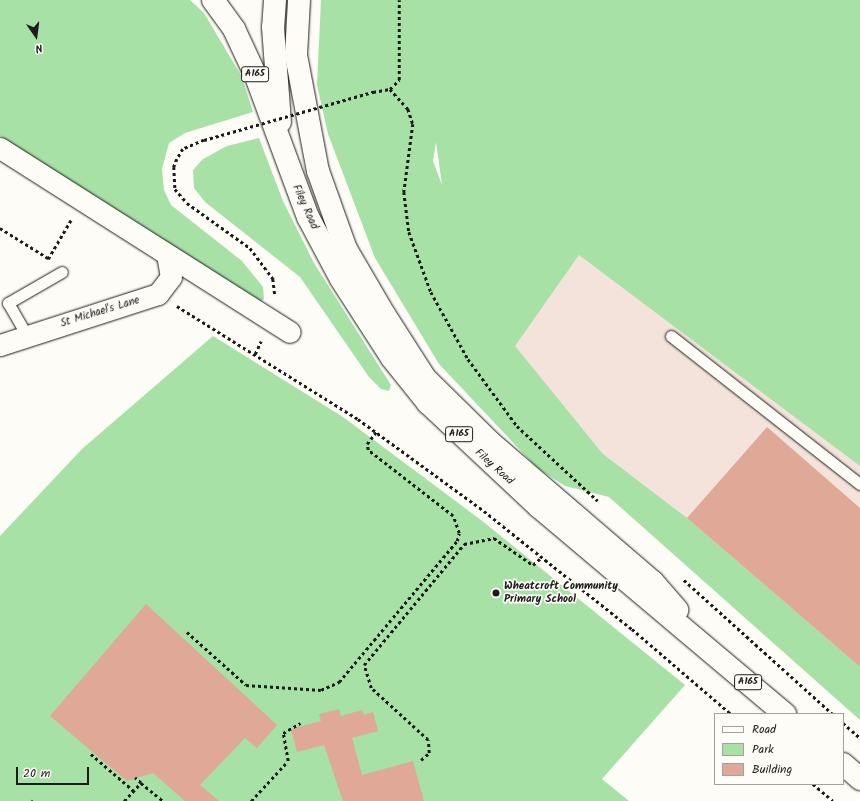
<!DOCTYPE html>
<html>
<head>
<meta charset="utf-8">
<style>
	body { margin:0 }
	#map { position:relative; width:860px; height:801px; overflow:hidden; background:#fdfcf7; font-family:Kalam,sans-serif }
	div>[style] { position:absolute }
	.built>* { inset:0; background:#f4e3da }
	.green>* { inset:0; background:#a7e1a6 }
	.building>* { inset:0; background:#dfa897 }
	.path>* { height:2.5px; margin-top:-1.25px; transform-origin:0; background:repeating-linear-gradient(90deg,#1c1c1c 0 3px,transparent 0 6px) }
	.roads { filter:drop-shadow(0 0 1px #1c1c1c) drop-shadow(0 0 1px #1c1c1c) }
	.lane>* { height:11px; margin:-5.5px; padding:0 5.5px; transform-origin:5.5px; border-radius:5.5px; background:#fdfcf7 }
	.street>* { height:21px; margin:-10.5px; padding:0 10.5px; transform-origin:10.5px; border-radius:10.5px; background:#fdfcf7 }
	.highway>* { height:22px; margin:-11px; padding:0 11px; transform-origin:11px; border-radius:11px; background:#fdfcf7 }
	.path-bridge>* { height:2.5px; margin-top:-1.25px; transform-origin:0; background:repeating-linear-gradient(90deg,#1c1c1c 0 3px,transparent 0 6px) }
	.dots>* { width:11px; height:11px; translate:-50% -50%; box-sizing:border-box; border:2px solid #fdfcf7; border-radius:50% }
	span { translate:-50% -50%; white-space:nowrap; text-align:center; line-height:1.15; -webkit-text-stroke:3.5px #fdfcf7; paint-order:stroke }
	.shield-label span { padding:1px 3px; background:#fdfcf7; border:1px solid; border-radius:3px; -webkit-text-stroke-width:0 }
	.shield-label { font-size:10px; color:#1c1c1c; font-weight:700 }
	.street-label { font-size:11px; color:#1c1c1c }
	.poi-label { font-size:11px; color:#1c1c1c; font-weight:700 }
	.left { translate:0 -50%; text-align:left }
	.legend { position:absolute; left:714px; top:713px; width:130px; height:72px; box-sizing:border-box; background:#fdfcf7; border:1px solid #a3a29f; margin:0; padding:5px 7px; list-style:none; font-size:12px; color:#1c1c1c }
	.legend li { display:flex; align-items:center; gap:8px; height:20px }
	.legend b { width:20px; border:1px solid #a3a29f }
	.north { position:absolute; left:16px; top:16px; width:40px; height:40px; -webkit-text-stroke:3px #fdfcf7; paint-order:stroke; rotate:166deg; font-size:11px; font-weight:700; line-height:16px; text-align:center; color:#1c1c1c }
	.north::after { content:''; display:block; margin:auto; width:14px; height:18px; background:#1c1c1c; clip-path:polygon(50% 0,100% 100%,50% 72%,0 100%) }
	.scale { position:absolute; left:16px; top:767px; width:73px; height:18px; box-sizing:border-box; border:2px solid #1c1c1c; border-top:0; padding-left:5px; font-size:12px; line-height:14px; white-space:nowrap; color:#1c1c1c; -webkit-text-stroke:3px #fdfcf7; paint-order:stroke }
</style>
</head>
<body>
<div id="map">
	<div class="built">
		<div style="clip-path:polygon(860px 0,860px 720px,627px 473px,603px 454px,514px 346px,579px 255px)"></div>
	</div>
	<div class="green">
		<div style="clip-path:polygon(0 0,190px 0,204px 13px,242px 77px,253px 112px,185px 133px,169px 143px,162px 169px,164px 190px,171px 205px,242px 261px,263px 287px,264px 299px,260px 302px,0 136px)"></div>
		<div style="clip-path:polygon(evenodd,321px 0,860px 0,860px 466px,579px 255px,515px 346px,603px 454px,687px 518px,860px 667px,860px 720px,609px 497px,565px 486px,537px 468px,439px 364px,375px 258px,328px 134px,317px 85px,321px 0,436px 142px,442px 185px,433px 161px,436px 142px)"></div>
		<div style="clip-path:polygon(259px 138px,283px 201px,314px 263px,391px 385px,389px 391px,381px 389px,369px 377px,300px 277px,205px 202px,194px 188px,193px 170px,203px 159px,227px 146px)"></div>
		<div style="clip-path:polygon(213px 336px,343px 417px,481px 520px,685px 685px,602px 779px,629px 801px,0 801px,0 536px,82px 449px)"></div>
	</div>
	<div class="building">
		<div style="clip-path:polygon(767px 427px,860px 508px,860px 667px,687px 518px)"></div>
		<div style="clip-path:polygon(146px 604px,277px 725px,257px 748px,245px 738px,200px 785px,219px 801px,185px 801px,153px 773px,127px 781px,50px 716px)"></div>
		<div style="clip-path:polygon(339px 709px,341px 716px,362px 710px,364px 715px,373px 712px,378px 731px,352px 738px,362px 775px,413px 761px,424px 801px,343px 801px,324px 745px,297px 752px,291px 729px,321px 721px,319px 714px)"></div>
	</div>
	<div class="path">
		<div style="left:390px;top:89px;width:27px;rotate:48deg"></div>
		<div style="left:408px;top:109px;width:16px;rotate:72deg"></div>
		<div style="left:413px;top:124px;width:69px;rotate:97.5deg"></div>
		<div style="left:404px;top:192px;width:40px;rotate:82.9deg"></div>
		<div style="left:409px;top:232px;width:64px;rotate:69.9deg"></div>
		<div style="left:431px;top:292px;width:77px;rotate:61.1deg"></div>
		<div style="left:468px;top:359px;width:83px;rotate:53.8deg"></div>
		<div style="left:517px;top:426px;width:110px;rotate:42.8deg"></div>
		<div style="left:373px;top:92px;width:17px;rotate:-10deg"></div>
		<div style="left:390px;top:89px;width:13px;rotate:-45deg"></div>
		<div style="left:399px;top:80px;width:80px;rotate:-90deg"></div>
		<div style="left:204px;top:140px;width:23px;rotate:157deg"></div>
		<div style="left:183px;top:149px;width:12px;rotate:121deg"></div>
		<div style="left:177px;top:159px;width:9px;rotate:111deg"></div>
		<div style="left:174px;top:167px;width:22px;rotate:87deg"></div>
		<div style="left:175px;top:189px;width:18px;rotate:49deg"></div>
		<div style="left:187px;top:203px;width:77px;rotate:35.5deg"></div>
		<div style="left:250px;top:248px;width:39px;rotate:53deg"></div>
		<div style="left:273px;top:279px;width:16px;rotate:83deg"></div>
		<div style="left:0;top:228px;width:57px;rotate:32deg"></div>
		<div style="left:48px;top:259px;width:45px;rotate:-59.5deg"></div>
		<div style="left:177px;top:306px;width:213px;rotate:32deg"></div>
		<div style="left:358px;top:419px;width:156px;rotate:36.1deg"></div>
		<div style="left:484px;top:511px;width:189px;rotate:38.6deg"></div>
		<div style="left:632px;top:629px;width:130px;rotate:40.6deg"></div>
		<div style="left:255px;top:354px;width:14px;rotate:-65deg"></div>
		<div style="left:684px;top:580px;width:200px;rotate:42deg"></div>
		<div style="left:187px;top:632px;width:79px;rotate:41.9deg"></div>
		<div style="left:246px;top:685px;width:75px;rotate:3.8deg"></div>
		<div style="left:321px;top:690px;width:20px;rotate:-24deg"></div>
		<div style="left:339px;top:682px;width:184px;rotate:-50.1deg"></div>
		<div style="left:457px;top:541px;width:8px;rotate:-76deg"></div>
		<div style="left:459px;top:533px;width:18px;rotate:-109deg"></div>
		<div style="left:453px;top:516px;width:108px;rotate:-142.2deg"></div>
		<div style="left:368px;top:450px;width:6px;rotate:-99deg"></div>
		<div style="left:367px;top:444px;width:15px;rotate:-53deg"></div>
		<div style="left:843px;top:723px;width:23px;rotate:41deg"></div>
		<div style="left:91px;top:754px;width:57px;rotate:40.7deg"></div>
		<div style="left:421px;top:760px;width:11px;rotate:-41deg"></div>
		<div style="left:429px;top:753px;width:13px;rotate:-94deg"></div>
		<div style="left:428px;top:740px;width:77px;rotate:-137.6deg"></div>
		<div style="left:371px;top:688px;width:24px;rotate:-107deg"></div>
		<div style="left:364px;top:665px;width:157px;rotate:-50.4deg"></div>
		<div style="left:464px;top:544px;width:31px;rotate:-11deg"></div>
		<div style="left:494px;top:538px;width:47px;rotate:34.7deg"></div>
		<div style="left:533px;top:565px;width:12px;rotate:-42deg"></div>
		<div style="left:141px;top:783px;width:28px;rotate:39deg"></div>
		<div style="left:813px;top:784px;width:26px;rotate:40deg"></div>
		<div style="left:32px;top:801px;width:1px;rotate:-45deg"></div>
		<div style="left:124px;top:801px;width:25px;rotate:-47deg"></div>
		<div style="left:141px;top:783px;width:8px;rotate:-140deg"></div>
		<div style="left:251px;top:801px;width:54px;rotate:-47.2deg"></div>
		<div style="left:288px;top:761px;width:28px;rotate:-100deg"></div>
		<div style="left:283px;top:733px;width:20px;rotate:-30deg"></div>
	</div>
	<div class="roads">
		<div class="lane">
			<div style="left:26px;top:334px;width:36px;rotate:-120deg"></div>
			<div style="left:8px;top:303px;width:62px;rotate:-29.9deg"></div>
			<div style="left:671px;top:336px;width:240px;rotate:38.1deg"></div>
		</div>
		<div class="street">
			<div style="left:0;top:148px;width:343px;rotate:32.4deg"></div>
			<div style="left:0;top:345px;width:166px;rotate:-17.9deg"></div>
			<div style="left:158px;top:294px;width:21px;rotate:-53deg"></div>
			<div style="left:171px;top:277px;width:22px;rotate:-100deg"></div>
		</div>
		<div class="highway">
			<div style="left:213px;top:0;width:36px;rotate:54deg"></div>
			<div style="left:234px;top:29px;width:50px;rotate:65deg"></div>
			<div style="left:255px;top:74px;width:153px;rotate:69.7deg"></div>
			<div style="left:308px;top:217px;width:70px;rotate:62deg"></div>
			<div style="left:341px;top:279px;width:94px;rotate:57.2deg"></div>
			<div style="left:392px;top:358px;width:58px;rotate:51.3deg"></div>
			<div style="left:428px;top:403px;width:152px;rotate:43.1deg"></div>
			<div style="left:539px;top:507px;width:322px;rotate:40.1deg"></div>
			<div style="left:275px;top:0;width:27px;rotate:94deg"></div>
			<div style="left:273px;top:27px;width:95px;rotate:85.8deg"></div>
			<div style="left:299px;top:0;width:55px;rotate:93.1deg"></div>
			<div style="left:296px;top:55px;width:118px;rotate:79.3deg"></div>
			<div style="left:318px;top:171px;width:83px;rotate:70.3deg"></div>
			<div style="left:346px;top:249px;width:75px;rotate:59.7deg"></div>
			<div style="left:384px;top:314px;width:76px;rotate:57.4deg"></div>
			<div style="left:425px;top:378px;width:91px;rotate:44.6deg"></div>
			<div style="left:490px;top:442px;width:215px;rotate:40.7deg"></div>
			<div style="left:653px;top:582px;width:37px;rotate:49deg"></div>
			<div style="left:843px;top:764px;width:23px;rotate:41deg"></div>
		</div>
	</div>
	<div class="path-bridge">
		<div style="left:204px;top:140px;width:176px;rotate:-15.9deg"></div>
	</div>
	<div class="dots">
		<div style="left:496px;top:593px;background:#1c1c1c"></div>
	</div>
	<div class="shield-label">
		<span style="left:255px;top:74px">A165</span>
		<span style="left:459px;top:434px">A165</span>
		<span style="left:748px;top:682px">A165</span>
	</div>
	<div class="street-label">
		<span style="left:305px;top:207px;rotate:66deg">Filey Road</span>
		<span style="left:100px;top:312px;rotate:-17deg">St Michael's Lane</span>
		<span style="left:494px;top:467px;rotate:42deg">Filey Road</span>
	</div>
	<div class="poi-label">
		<span class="left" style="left:504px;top:593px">Wheatcroft Community<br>Primary School</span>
	</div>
	<ul class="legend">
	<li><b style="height:5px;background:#fdfcf7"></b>Road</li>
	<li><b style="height:11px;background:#a7e1a6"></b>Park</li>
	<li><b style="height:11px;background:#dfa897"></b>Building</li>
	</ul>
	<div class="north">N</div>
	<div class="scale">20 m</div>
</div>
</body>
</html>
